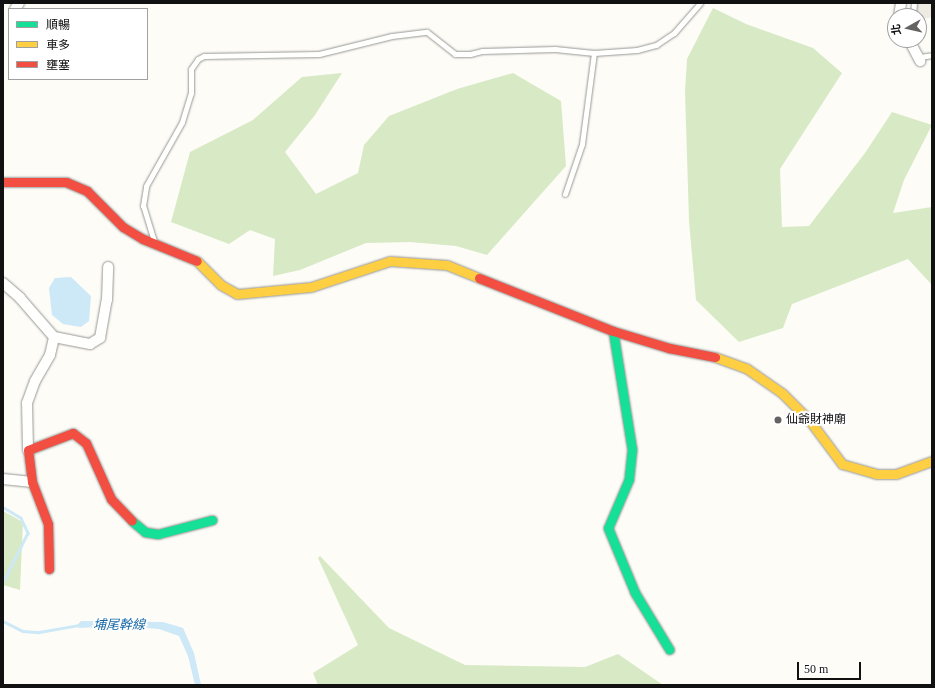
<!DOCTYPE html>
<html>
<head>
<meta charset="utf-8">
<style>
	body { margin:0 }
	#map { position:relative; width:935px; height:688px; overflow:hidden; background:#fdfcf7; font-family:"Times New Roman","Noto Sans TC",serif }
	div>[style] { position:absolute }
	.forest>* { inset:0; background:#d8eac5 }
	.plaza>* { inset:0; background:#edebe2 }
	.water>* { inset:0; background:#cde8f7 }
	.stream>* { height:2.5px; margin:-1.25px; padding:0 1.25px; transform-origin:1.25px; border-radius:1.25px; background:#cde8f7 }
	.roads { filter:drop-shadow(0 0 1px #979795) drop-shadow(0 0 1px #979795) }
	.lane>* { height:5px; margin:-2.5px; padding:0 2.5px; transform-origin:2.5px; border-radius:2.5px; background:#fffffe }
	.street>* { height:10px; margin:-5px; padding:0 5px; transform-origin:5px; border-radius:5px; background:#fffffe }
	.fast>* { height:9px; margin:-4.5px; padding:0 4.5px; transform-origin:4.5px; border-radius:4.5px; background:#16e098 }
	.slow>* { height:9px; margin:-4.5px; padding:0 4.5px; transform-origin:4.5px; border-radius:4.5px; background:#ffcf43 }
	.jam>* { height:9px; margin:-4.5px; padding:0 4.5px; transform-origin:4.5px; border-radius:4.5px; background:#f24e42 }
	.dots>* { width:11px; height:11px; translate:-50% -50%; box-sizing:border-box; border:2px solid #fff; border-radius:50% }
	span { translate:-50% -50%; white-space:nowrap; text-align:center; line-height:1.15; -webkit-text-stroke:4px #fff; paint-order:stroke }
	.poi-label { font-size:12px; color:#111 }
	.left { translate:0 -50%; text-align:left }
	.water-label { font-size:13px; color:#1768a6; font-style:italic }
	.frame { position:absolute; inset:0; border:4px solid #111; pointer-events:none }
	.legend { position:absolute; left:8px; top:8px; width:140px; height:72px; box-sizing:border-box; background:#fff; border:1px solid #a0a0a0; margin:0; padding:5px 7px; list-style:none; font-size:12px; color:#111 }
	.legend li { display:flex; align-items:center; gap:8px; height:20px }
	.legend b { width:20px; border:1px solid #a0a0a0 }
	.north { position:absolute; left:887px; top:8px; width:40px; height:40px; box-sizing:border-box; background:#fff; border:1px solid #a0a0a0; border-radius:50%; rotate:262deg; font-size:11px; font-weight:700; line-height:16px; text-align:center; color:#111 }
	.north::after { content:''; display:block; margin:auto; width:14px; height:18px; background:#646362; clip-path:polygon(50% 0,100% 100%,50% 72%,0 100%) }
	.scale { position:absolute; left:797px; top:662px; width:64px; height:18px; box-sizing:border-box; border:2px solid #111; border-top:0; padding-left:5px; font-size:12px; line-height:14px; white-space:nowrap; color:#111; -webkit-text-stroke:3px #fff; paint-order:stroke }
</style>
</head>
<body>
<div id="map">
	<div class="forest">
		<div style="clip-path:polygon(713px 8px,746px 24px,813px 48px,842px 73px,780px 169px,782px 227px,809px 226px,865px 153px,892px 112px,932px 125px,904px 180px,893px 213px,932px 207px,932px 285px,908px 259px,792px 304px,783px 328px,739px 342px,696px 300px,689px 221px,685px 91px,687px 59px)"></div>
		<div style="clip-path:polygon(342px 73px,315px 115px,285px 152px,316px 194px,358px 173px,364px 145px,389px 116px,457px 89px,513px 73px,561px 101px,566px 166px,487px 255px,456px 246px,410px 242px,366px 243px,300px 270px,273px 276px,275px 239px,250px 230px,229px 244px,171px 222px,190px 152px,253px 120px,302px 77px)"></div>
		<div style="clip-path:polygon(3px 511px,23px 522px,20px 590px,3px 585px)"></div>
		<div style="clip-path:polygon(320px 556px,389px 628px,465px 665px,585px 667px,618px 654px,663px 685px,318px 685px,313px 673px,358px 645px,318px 558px)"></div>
	</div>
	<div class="plaza">
		<div style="clip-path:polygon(914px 3px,932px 3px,932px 17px,919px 20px,919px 16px,913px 16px)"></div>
	</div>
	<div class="water">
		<div style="clip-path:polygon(71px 277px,91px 296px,89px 321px,81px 327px,63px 324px,52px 315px,49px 288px,55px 278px)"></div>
		<div style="clip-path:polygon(81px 621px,163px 622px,183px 628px,194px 653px,201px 685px,195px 685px,188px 656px,179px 636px,159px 629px,120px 626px,79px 628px,76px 626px)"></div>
	</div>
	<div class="stream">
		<div style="left:3px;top:507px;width:21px;rotate:31deg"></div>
		<div style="left:21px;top:518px;width:17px;rotate:65deg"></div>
		<div style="left:28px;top:533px;width:56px;rotate:116.6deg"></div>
		<div style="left:3px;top:621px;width:22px;rotate:27deg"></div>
		<div style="left:23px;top:631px;width:16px;rotate:4deg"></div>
		<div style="left:39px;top:632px;width:41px;rotate:-9.9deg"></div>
	</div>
	<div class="roads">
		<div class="lane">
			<div style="left:913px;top:16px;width:13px;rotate:-86deg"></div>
			<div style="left:919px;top:54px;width:3px;rotate:72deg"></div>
			<div style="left:920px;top:57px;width:12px;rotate:-9deg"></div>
			<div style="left:565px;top:194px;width:53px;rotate:-71.2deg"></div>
			<div style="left:582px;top:144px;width:92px;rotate:-82.5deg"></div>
			<div style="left:154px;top:241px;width:37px;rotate:-107deg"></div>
			<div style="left:143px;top:206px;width:20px;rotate:-81deg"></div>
			<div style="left:146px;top:186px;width:73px;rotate:-60.6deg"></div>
			<div style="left:182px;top:122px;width:30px;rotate:-73deg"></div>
			<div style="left:191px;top:93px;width:24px;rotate:-90deg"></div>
			<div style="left:191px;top:69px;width:12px;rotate:-55deg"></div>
			<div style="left:198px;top:59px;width:7px;rotate:-27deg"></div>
			<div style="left:204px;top:56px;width:115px;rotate:-1deg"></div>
			<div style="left:319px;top:54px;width:75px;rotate:-13.9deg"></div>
			<div style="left:392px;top:36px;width:35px;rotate:-7deg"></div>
			<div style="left:427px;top:32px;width:36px;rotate:38deg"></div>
			<div style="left:455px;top:54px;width:15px"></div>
			<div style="left:470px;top:54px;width:12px;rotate:-14deg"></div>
			<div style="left:482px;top:51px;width:73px;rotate:-1.6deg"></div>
			<div style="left:555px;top:49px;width:39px;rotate:6deg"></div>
			<div style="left:594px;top:53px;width:43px;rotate:-4deg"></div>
			<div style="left:637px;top:50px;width:20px;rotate:-15deg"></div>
			<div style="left:656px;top:45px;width:22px;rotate:-34deg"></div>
			<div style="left:674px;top:33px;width:40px;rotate:-49deg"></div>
		</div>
		<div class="street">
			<div style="left:15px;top:9px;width:7px;rotate:-56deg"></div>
			<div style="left:899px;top:16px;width:13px;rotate:-81deg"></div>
			<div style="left:909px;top:40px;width:24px;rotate:62deg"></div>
			<div style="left:3px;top:283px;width:23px;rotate:41deg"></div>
			<div style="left:20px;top:298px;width:52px;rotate:48.9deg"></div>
			<div style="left:54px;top:337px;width:37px;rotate:11deg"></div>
			<div style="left:90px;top:344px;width:12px;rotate:-31deg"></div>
			<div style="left:100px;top:338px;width:39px;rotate:-80deg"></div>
			<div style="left:107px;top:300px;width:33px;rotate:-88deg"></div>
			<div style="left:28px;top:450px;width:47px;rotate:-91.2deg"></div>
			<div style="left:27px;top:403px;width:23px;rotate:-70deg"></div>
			<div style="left:35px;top:381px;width:30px;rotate:-60deg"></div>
			<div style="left:50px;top:355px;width:18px;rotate:-77deg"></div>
			<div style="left:3px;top:479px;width:29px;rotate:6deg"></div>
		</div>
		<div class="fast">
			<div style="left:613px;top:331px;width:120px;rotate:80.9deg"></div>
			<div style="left:632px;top:449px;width:30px;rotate:96deg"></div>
			<div style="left:629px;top:479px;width:53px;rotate:113.2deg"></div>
			<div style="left:608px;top:528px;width:70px;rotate:67.4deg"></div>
			<div style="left:635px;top:593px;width:66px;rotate:58.7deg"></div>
			<div style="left:132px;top:521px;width:17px;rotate:40deg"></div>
			<div style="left:145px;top:532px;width:13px;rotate:9deg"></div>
			<div style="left:158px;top:534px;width:56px;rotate:-14.5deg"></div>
		</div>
		<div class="slow">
			<div style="left:197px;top:261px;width:34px;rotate:45deg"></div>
			<div style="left:221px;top:285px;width:18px;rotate:29deg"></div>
			<div style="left:237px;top:294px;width:74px;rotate:-5.4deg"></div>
			<div style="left:311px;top:287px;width:83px;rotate:-18.2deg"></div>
			<div style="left:390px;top:261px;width:57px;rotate:4deg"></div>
			<div style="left:447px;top:265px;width:35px;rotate:22deg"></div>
			<div style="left:715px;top:357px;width:33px;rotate:20deg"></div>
			<div style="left:746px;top:368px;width:44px;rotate:34.8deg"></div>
			<div style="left:782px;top:393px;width:40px;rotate:45deg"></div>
			<div style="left:810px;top:421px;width:54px;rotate:53.3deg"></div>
			<div style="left:842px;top:464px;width:35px;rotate:16deg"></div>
			<div style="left:876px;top:474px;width:20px"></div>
			<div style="left:896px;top:474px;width:38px;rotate:-20deg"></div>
		</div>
		<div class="jam">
			<div style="left:3px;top:182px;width:63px"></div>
			<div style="left:66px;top:182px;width:23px;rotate:23deg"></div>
			<div style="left:87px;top:191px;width:51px;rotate:45deg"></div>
			<div style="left:123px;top:227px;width:23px;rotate:31deg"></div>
			<div style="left:143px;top:239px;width:58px;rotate:22.2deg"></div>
			<div style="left:479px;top:278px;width:144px;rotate:21.6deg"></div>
			<div style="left:613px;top:331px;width:59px;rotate:16.9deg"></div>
			<div style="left:669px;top:348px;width:47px;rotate:11.1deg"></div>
			<div style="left:49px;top:569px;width:45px;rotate:-91.3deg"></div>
			<div style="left:48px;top:524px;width:45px;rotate:-110.9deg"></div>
			<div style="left:32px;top:482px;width:32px;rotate:-97deg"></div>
			<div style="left:28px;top:450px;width:48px;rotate:-20.7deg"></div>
			<div style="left:73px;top:433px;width:16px;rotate:38deg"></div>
			<div style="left:86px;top:443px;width:61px;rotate:65.9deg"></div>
			<div style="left:111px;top:499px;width:30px;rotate:46deg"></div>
		</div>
	</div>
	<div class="dots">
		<div style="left:778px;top:420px;background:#646362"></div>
	</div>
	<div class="poi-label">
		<span class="left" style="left:786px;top:420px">仙爺財神廟</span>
	</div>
	<div class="water-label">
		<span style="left:119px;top:625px">埔尾幹線</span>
	</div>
	<div class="frame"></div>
	<ul class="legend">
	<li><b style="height:5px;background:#16e098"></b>順暢</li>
	<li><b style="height:5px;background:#ffcf43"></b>車多</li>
	<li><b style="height:5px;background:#f24e42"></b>壅塞</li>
	</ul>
	<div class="north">北</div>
	<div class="scale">50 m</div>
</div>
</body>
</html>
